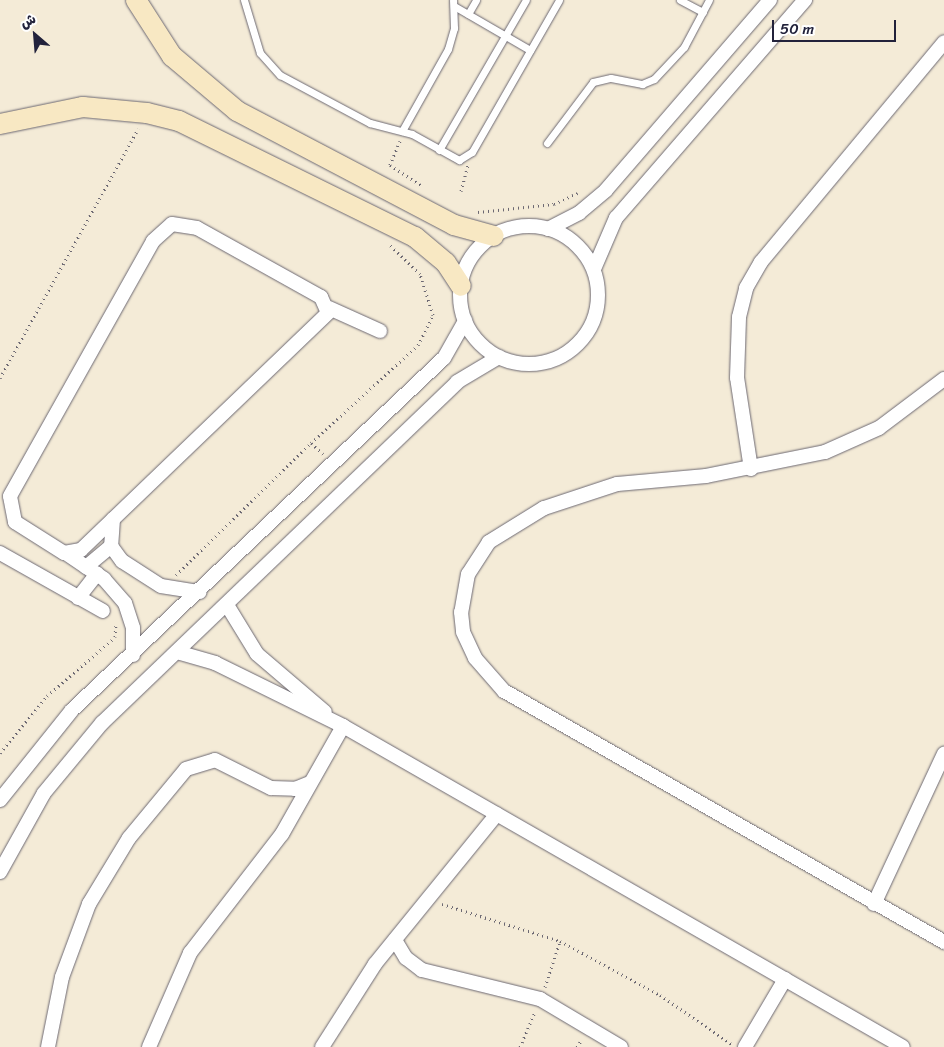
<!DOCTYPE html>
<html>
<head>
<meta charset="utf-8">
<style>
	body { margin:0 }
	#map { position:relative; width:944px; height:1047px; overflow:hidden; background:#f4ebd7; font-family:Sriracha,"Playpen Sans Arabic",sans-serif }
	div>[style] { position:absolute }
	.path>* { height:3px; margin-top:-1.5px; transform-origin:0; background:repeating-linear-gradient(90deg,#6c6872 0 1px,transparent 0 5px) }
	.roads { filter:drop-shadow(0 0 1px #6c6872) drop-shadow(0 0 1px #6c6872) }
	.lane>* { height:7px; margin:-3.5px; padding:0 3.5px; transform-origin:3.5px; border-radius:3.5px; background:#fff }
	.street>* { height:14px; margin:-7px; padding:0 7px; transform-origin:7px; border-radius:7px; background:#fff }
	.street>.ring { margin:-7px; padding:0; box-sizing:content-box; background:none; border:14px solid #fff; border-radius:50% }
	.secondary>* { height:20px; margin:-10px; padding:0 10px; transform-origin:10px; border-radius:10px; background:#f8e8c3 }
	span { translate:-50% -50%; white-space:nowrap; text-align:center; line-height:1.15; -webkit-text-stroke:4px #fff; paint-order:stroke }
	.north { position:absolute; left:10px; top:10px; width:50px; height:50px; -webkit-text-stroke:4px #fff; paint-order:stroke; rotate:333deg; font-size:14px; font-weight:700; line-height:20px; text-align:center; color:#22223b }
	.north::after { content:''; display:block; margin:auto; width:18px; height:22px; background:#22223b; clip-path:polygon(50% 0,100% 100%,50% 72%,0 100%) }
	.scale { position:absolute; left:772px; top:20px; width:124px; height:22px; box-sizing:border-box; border:2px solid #22223b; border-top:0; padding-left:6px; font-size:15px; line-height:18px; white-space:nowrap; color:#22223b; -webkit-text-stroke:4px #fff; paint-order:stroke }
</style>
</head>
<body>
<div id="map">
	<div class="path">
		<div style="left:400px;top:141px;width:26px;rotate:113deg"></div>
		<div style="left:390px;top:165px;width:37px;rotate:33deg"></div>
		<div style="left:461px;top:191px;width:27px;rotate:-75deg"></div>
		<div style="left:478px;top:212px;width:76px;rotate:-6deg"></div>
		<div style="left:554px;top:204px;width:26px;rotate:-25deg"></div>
		<div style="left:0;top:378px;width:285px;rotate:-61deg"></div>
		<div style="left:323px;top:454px;width:16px;rotate:-137deg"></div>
		<div style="left:311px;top:443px;width:145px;rotate:-42.5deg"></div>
		<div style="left:418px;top:345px;width:34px;rotate:-63deg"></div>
		<div style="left:433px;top:315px;width:43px;rotate:-107.6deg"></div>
		<div style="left:420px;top:274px;width:42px;rotate:-136deg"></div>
		<div style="left:176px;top:575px;width:189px;rotate:-44.4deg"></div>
		<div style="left:0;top:753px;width:74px;rotate:-50.5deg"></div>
		<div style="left:47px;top:696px;width:90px;rotate:-40.9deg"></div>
		<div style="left:115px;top:637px;width:13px;rotate:-86deg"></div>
		<div style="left:442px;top:904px;width:124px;rotate:17.4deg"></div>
		<div style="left:560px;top:941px;width:114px;rotate:28.4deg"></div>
		<div style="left:660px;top:995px;width:88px;rotate:34.4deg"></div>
		<div style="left:545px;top:987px;width:48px;rotate:-71.9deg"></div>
		<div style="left:520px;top:1047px;width:38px;rotate:-67deg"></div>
		<div style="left:577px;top:1047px;width:9px;rotate:-58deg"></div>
	</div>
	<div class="roads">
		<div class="lane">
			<div style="left:244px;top:0;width:55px;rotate:73.2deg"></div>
			<div style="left:260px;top:53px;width:30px;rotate:48deg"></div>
			<div style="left:280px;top:75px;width:102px;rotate:28.1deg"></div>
			<div style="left:370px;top:123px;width:43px;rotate:14.7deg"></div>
			<div style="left:412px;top:134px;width:54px;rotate:29deg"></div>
			<div style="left:459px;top:160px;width:15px;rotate:-32deg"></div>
			<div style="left:472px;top:152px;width:175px;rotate:-60.2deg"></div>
			<div style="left:680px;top:0;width:26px;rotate:28deg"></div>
			<div style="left:454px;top:6px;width:88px;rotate:30.1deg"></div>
			<div style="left:468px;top:14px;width:16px;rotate:-60deg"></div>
			<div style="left:402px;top:131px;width:94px;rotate:-60.7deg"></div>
			<div style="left:448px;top:49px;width:22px;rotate:-74deg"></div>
			<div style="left:454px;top:28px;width:28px;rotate:-92deg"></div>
			<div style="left:547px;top:143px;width:76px;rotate:-53deg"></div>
			<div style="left:593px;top:82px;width:18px;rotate:-13deg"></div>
			<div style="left:611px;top:78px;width:32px;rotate:11deg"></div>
			<div style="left:642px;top:84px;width:13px;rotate:-23deg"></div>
			<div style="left:654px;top:79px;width:44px;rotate:-46.8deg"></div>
			<div style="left:684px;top:47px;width:53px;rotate:-62deg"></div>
			<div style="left:439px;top:150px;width:173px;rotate:-59.9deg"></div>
		</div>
		<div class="street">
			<div style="left:172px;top:224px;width:25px;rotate:9deg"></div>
			<div style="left:197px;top:228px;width:142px;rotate:29.1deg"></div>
			<div style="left:321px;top:297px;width:17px;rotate:66deg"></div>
			<div style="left:328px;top:313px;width:342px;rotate:136.2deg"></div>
			<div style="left:81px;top:550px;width:17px;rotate:170deg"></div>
			<div style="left:64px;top:553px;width:58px;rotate:-147.7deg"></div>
			<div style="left:15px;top:522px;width:26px;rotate:-101deg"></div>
			<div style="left:10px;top:496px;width:292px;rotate:-60.7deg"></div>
			<div style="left:153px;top:241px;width:25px;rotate:-42deg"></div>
			<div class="ring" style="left:460px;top:226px;width:124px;height:124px"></div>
			<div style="left:548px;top:229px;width:35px;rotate:-27deg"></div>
			<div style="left:579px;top:213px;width:35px;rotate:-40deg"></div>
			<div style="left:606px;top:190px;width:251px;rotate:-49.2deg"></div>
			<div style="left:594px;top:269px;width:56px;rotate:-66.7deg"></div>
			<div style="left:616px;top:218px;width:289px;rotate:-49.1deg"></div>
			<div style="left:329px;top:308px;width:56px;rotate:24.3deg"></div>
			<div style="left:944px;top:379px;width:81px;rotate:143deg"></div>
			<div style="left:879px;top:428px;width:59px;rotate:156deg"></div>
			<div style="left:825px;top:452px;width:121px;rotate:168.6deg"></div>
			<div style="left:706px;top:476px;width:89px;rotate:174.9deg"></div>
			<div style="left:617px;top:484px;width:77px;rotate:161.8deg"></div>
			<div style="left:544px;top:508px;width:65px;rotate:148.3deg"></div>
			<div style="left:489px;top:542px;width:38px;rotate:123deg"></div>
			<div style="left:468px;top:574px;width:39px;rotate:100deg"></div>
			<div style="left:461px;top:612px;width:20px;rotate:84deg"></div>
			<div style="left:463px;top:632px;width:29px;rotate:65deg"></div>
			<div style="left:475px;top:658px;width:44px;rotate:48.7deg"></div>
			<div style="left:504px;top:691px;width:507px;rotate:29.7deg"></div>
			<div style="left:751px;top:469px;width:92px;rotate:-98.7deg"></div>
			<div style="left:737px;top:378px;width:61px;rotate:-88.1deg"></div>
			<div style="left:739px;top:317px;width:30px;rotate:-76deg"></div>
			<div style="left:746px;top:288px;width:30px;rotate:-60deg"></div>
			<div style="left:761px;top:262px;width:286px;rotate:-50.2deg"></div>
			<div style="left:113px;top:519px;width:27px;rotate:94deg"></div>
			<div style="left:111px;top:546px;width:19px;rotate:54deg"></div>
			<div style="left:122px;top:561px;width:46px;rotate:32.7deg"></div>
			<div style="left:161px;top:586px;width:39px;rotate:9deg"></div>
			<div style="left:0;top:553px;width:118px;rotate:29.4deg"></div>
			<div style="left:67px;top:554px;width:45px;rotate:34deg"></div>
			<div style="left:104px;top:579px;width:32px;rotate:49deg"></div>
			<div style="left:125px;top:603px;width:26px;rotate:72deg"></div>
			<div style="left:133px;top:628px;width:27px;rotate:90deg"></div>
			<div style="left:86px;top:567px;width:33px;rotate:-40deg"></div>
			<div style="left:78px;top:598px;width:31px;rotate:-52deg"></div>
			<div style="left:227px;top:605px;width:57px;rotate:58.5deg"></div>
			<div style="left:257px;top:654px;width:89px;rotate:40.5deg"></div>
			<div style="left:177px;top:652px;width:40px;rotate:16deg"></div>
			<div style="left:215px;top:663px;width:143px;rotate:26.2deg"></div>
			<div style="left:343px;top:726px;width:645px;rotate:29.82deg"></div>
			<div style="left:0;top:800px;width:115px;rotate:-51.3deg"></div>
			<div style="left:72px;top:710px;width:512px;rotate:-43.42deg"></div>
			<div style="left:444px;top:358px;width:43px;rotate:-60.4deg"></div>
			<div style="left:0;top:872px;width:90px;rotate:-60.9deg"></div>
			<div style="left:44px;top:793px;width:91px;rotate:-50.4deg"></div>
			<div style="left:102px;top:723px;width:492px;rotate:-43.8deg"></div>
			<div style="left:457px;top:382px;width:49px;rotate:-30.8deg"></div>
			<div style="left:874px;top:904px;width:166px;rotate:-65deg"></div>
			<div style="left:395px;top:940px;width:21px;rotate:59deg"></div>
			<div style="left:406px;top:958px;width:20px;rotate:37deg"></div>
			<div style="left:422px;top:970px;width:122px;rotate:13.8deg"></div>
			<div style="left:540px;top:999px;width:94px;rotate:30.7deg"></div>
			<div style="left:48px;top:1047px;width:71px;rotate:-78.7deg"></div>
			<div style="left:62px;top:977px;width:78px;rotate:-69.7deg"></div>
			<div style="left:89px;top:904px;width:77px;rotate:-58.8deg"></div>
			<div style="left:129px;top:838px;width:89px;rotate:-50.4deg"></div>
			<div style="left:186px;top:769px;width:30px;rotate:-17deg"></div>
			<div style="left:215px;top:760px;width:63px;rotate:26.6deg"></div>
			<div style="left:271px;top:788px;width:24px;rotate:2deg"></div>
			<div style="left:295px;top:789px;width:16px;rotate:-22deg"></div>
			<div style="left:149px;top:1047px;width:103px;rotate:-66.4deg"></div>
			<div style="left:190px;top:953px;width:150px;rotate:-52.3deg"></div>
			<div style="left:282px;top:834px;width:124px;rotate:-60.5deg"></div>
			<div style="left:322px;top:1047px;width:98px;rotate:-57.4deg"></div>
			<div style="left:375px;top:964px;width:193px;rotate:-50.9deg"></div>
			<div style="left:745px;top:1047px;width:79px;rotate:-59.5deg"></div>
		</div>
		<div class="secondary">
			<div style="left:136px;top:0;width:67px;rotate:57.3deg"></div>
			<div style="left:172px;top:56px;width:85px;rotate:40.2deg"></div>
			<div style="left:237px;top:111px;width:245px;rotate:27.7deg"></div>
			<div style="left:454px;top:225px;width:41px;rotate:15.4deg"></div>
			<div style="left:0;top:124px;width:85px;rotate:-11.6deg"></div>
			<div style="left:83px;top:107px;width:64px;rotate:5.4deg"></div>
			<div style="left:147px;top:113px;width:33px;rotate:14deg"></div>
			<div style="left:179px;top:121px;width:263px;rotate:26.2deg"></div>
			<div style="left:415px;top:237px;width:40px;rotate:40deg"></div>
			<div style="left:446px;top:263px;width:27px;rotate:57deg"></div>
		</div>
	</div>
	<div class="north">ش</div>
	<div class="scale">50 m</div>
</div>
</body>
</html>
